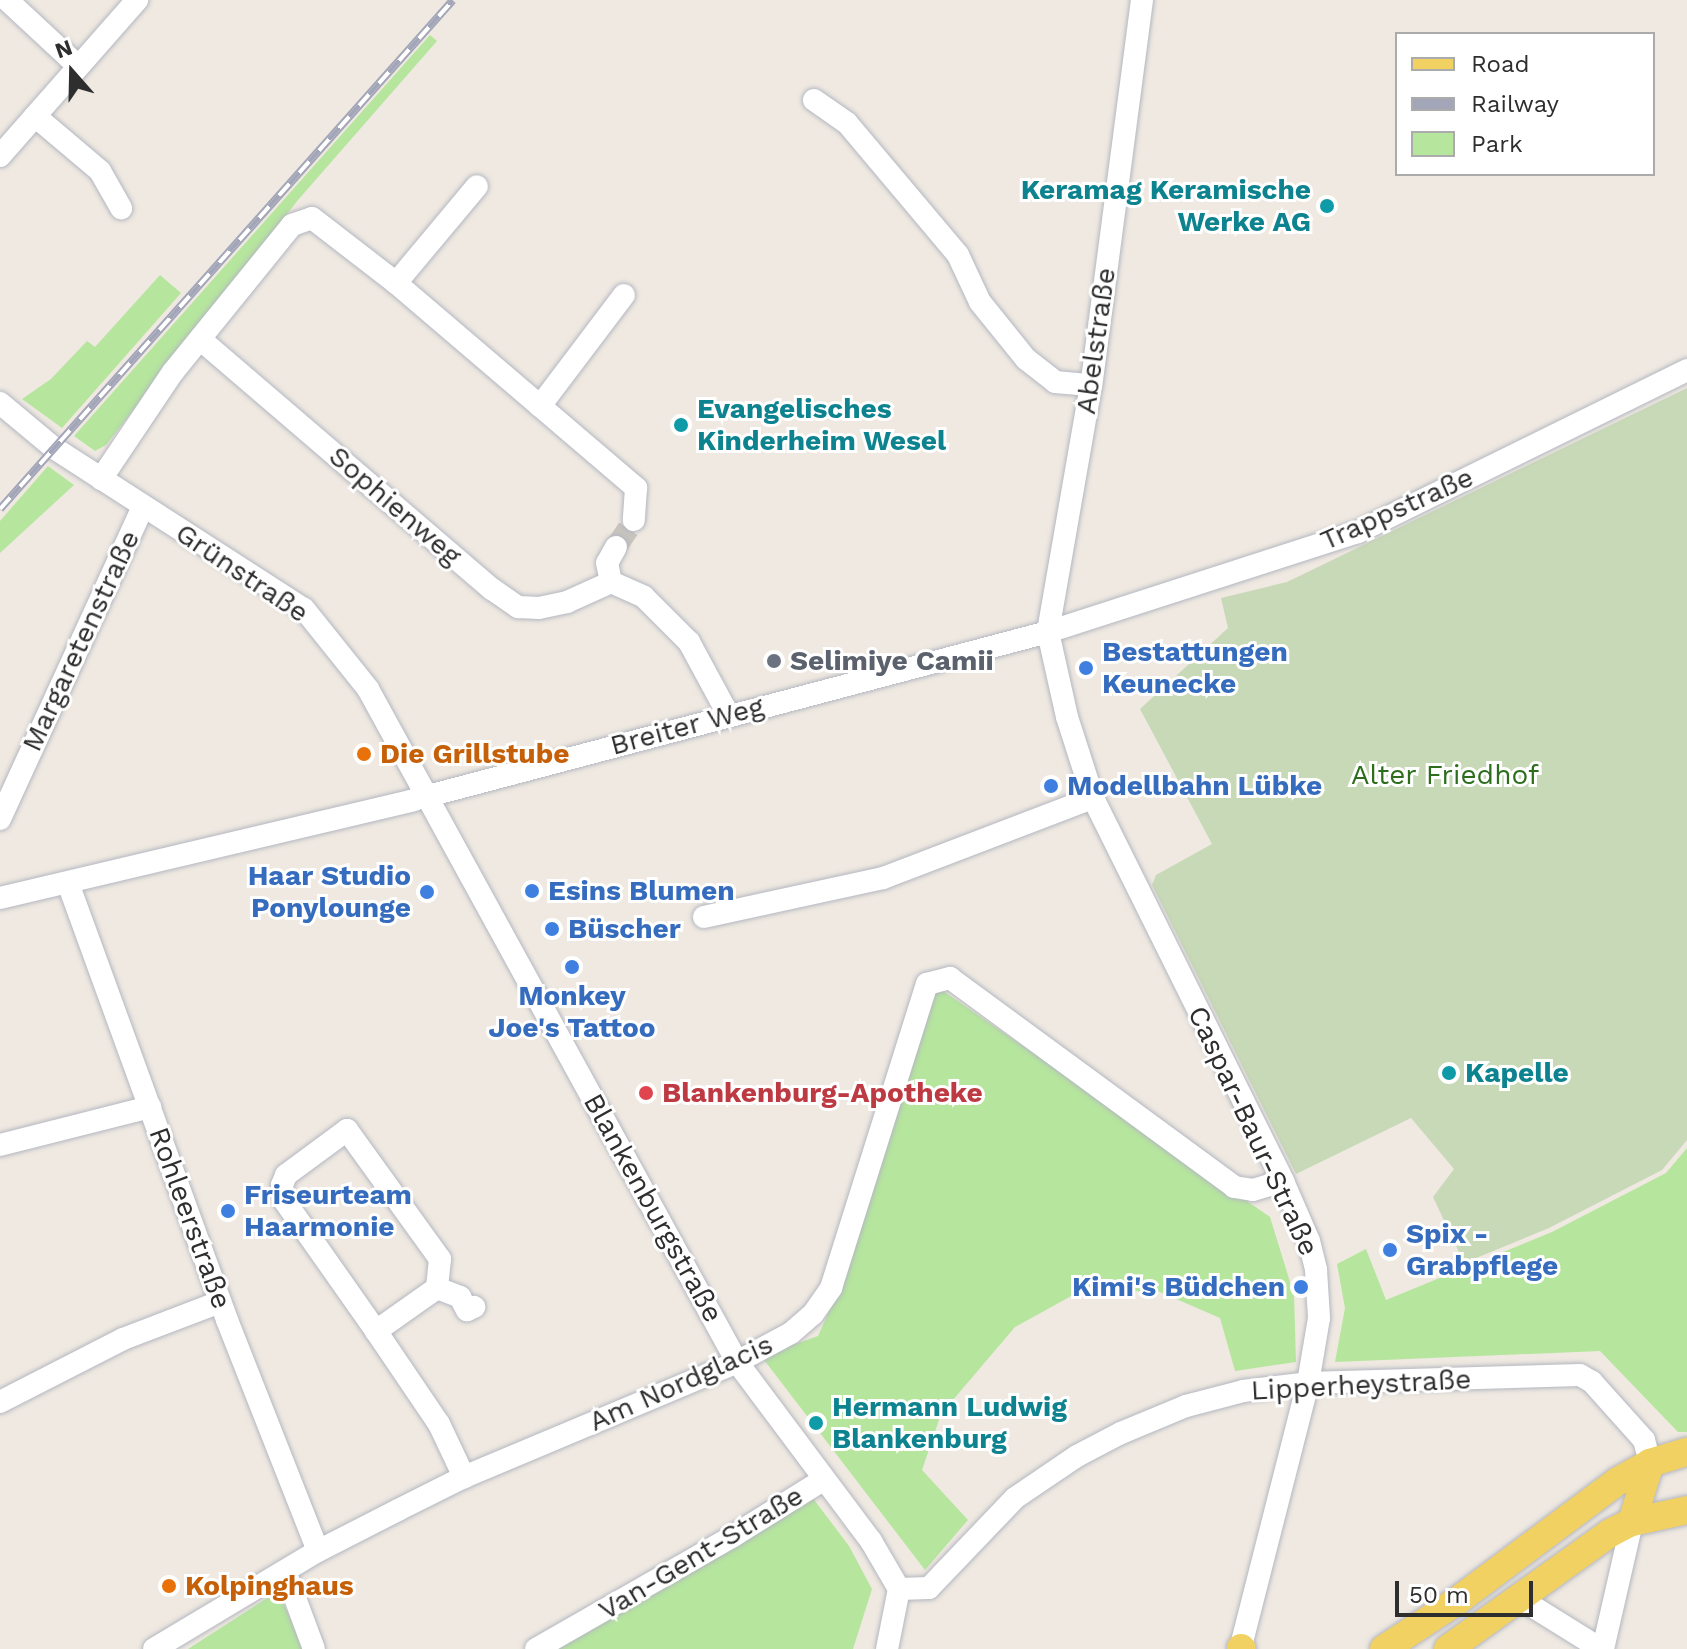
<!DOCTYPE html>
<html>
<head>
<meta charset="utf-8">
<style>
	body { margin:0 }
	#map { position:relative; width:1687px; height:1649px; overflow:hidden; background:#efe9e1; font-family:"Work Sans",sans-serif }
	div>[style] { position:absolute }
	.green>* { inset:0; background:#b6e59e }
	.cemetery>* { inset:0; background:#c8d9b8 }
	.minor-tunnel>* { height:22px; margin-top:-11px; transform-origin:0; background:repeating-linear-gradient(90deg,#c8c4bd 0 22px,transparent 0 33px) }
	.roads { filter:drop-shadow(0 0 2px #b4b7c1) drop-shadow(0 0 2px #b4b7c1) }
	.minor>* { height:22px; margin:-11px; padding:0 11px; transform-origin:11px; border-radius:11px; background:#fff }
	.major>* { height:28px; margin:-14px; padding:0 14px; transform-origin:14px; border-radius:14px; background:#f2d163 }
	.rail>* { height:8px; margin-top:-4px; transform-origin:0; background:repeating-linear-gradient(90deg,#fff 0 15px,#a3a6b8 0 30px); box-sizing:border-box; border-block:2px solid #a3a6b8 }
	.dots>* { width:22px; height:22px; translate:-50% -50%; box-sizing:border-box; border:4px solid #fff; border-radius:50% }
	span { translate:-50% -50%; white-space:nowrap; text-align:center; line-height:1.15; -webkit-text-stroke:6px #fff; paint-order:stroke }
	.culture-label { font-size:28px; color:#0d838f; font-weight:700 }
	.right { translate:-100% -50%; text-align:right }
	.left { translate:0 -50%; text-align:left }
	.street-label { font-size:28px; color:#2e2e2e }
	.shop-label { font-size:28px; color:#366cbe; font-weight:700 }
	.worship-label { font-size:28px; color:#5b616d; font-weight:700 }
	.food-label { font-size:28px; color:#c56008; font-weight:700 }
	.park-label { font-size:28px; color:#2c6e1b }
	.health-label { font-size:28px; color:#be3a42; font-weight:700 }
	.legend { position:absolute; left:1395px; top:32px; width:260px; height:144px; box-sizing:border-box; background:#fff; border:2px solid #ababab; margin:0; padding:10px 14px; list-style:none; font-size:24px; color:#2e2e2e }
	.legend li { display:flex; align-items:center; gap:16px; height:40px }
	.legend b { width:40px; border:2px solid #ababab }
	.north { position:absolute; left:32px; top:32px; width:80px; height:80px; -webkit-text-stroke:6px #fff; paint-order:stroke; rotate:340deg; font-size:22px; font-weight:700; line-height:32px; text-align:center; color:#2e2e2e }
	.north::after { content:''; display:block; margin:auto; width:28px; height:36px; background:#2e2e2e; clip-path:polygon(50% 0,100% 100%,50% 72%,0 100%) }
	.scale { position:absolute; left:1395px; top:1581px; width:138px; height:36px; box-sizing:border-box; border:4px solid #2e2e2e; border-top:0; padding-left:10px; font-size:24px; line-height:28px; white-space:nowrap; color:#2e2e2e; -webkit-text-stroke:6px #fff; paint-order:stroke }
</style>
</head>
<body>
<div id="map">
	<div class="green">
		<div style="clip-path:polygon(430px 35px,437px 41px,298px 200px,106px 445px,95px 451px,74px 436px)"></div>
		<div style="clip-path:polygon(160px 275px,181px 293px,62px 428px,22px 399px,51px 379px,87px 341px,95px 347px)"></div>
		<div style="clip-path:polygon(48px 466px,74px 485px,0 553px,0 521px)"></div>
		<div style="clip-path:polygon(936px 986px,1270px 1217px,1294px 1295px,1296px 1362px,1235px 1371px,1220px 1318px,1160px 1292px,1084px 1289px,1015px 1327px,941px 1414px,922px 1470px,968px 1520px,925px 1570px,761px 1356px,818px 1336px,836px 1296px)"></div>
		<div style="clip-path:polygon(1687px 1148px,1687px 1432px,1678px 1432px,1600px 1351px,1335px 1362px,1345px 1308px,1337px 1264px,1366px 1249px,1386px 1300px,1552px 1232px,1666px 1173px)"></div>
		<div style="clip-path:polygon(809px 1493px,849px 1546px,872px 1589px,853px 1649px,544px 1649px)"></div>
		<div style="clip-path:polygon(278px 1591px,304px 1649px,188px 1649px)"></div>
	</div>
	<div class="cemetery">
		<div style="clip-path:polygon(1687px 388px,1687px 1140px,1662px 1170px,1549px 1228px,1464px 1263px,1433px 1197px,1454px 1169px,1411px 1118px,1296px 1174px,1152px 885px,1156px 875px,1212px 844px,1140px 709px,1228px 628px,1221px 598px,1287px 582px)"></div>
	</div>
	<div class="minor-tunnel">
		<div style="left:616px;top:547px;width:32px;rotate:-56deg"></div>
	</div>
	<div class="roads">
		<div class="minor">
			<div style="left:7px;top:0;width:97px;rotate:42.9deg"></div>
			<div style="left:1142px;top:0;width:388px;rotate:97.5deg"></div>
			<div style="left:1091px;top:385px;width:251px;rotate:99.9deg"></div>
			<div style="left:1048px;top:632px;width:87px;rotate:77.4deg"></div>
			<div style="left:1067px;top:717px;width:85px;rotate:72.2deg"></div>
			<div style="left:1093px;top:798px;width:428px;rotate:63.6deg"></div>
			<div style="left:1283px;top:1181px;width:65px;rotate:66.6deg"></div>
			<div style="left:1309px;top:1241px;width:30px;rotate:76deg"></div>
			<div style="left:1316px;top:1270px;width:48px;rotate:86.4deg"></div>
			<div style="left:1319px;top:1318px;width:66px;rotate:99.6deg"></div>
			<div style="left:1308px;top:1383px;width:275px;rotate:104.3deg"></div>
			<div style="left:814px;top:100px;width:40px;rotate:34.9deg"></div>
			<div style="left:847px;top:123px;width:172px;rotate:49.9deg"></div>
			<div style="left:958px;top:255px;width:52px;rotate:64.9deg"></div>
			<div style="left:980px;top:302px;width:73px;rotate:51.1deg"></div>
			<div style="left:1026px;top:359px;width:37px;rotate:38deg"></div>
			<div style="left:1055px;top:382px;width:36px;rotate:5deg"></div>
			<div style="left:35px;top:116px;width:85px;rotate:40.2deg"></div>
			<div style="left:100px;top:171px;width:43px;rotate:60.4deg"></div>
			<div style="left:0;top:156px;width:208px;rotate:-48.7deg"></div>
			<div style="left:396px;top:283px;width:126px;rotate:-50.1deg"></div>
			<div style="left:200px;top:339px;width:384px;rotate:40.6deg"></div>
			<div style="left:492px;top:589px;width:32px;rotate:35deg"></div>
			<div style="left:518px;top:607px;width:21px;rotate:3deg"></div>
			<div style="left:539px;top:608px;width:29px;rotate:-12deg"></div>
			<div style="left:567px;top:602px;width:48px;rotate:-24.4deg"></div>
			<div style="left:0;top:403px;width:70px;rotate:39.8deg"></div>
			<div style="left:54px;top:448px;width:297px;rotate:32.8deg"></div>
			<div style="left:304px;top:609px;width:102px;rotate:51.3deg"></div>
			<div style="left:368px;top:689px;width:768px;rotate:61.26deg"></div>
			<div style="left:737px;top:1362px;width:224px;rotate:53.2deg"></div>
			<div style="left:871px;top:1541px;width:56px;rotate:59.7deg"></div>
			<div style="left:899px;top:1589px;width:61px;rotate:101.3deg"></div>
			<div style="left:540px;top:406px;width:139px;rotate:-52.9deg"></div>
			<div style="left:101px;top:479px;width:129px;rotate:-56.1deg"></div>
			<div style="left:173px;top:372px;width:189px;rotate:-51deg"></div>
			<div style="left:292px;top:225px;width:21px;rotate:-19deg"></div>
			<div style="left:312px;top:218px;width:106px;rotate:37.7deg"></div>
			<div style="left:396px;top:283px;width:316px;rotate:40.5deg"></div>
			<div style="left:636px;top:488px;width:32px;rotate:94deg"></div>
			<div style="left:616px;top:547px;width:18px;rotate:119deg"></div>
			<div style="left:607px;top:563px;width:19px;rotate:78deg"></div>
			<div style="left:611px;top:582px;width:36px;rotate:24deg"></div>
			<div style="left:644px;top:597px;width:64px;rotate:45deg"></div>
			<div style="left:689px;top:642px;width:82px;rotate:61.6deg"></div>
			<div style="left:0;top:819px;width:343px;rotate:-65.4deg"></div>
			<div style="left:68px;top:883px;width:465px;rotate:70deg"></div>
			<div style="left:227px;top:1320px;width:248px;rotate:68.5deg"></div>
			<div style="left:0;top:898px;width:424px;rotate:-13.3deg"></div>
			<div style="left:413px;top:800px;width:657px;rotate:-14.82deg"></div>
			<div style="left:1048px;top:632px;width:326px;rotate:-17.9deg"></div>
			<div style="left:1358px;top:532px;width:367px;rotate:-26.2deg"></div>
			<div style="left:704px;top:917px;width:183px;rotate:-12.3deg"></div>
			<div style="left:883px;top:878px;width:225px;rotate:-20.9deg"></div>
			<div style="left:0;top:1145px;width:155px;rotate:-14.2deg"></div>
			<div style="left:437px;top:1288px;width:25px;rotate:21deg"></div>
			<div style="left:460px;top:1297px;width:15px;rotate:62deg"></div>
			<div style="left:467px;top:1310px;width:8px;rotate:-23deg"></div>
			<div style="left:376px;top:1331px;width:160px;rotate:-125.1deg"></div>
			<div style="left:284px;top:1200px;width:15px;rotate:-98deg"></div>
			<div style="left:282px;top:1185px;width:11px;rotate:-68deg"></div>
			<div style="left:286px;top:1175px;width:76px;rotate:-36.4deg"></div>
			<div style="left:347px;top:1130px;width:159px;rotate:54.2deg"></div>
			<div style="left:440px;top:1259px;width:29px;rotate:96deg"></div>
			<div style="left:437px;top:1288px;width:75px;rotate:144.8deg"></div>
			<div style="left:376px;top:1331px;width:112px;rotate:55.9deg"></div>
			<div style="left:439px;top:1424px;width:59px;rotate:64.7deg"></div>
			<div style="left:0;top:1402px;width:138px;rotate:-27.1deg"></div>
			<div style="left:123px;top:1339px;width:104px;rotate:-20.9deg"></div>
			<div style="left:285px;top:1571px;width:83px;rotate:69.6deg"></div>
			<div style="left:899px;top:1589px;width:30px;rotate:-2deg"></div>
			<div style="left:929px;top:1588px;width:124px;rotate:-46.3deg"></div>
			<div style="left:1015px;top:1498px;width:75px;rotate:-34.1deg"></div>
			<div style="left:1077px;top:1456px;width:50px;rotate:-27.6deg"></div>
			<div style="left:1121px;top:1433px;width:70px;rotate:-22.6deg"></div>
			<div style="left:1186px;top:1406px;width:59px;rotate:-14.7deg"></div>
			<div style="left:1243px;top:1391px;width:65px;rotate:-7deg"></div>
			<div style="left:1308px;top:1383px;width:272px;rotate:-1.7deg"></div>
			<div style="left:1580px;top:1375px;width:14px;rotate:30deg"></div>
			<div style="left:1592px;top:1382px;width:78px;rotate:48.1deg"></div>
			<div style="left:1644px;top:1440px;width:24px;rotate:75deg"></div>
			<div style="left:1519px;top:1598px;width:97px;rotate:31.9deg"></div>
			<div style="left:154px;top:1649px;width:191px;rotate:-30.9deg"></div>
			<div style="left:318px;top:1551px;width:90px;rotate:-27.1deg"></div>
			<div style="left:398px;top:1510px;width:74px;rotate:-26.6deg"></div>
			<div style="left:464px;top:1477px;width:296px;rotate:-22.8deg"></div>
			<div style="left:737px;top:1362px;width:61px;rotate:-28.2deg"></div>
			<div style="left:791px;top:1333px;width:29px;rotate:-41deg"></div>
			<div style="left:813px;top:1314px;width:32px;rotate:-55deg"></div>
			<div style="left:831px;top:1288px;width:319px;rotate:-72.5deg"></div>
			<div style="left:927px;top:984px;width:24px;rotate:-15deg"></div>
			<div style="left:950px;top:978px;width:353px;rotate:36.3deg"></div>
			<div style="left:1234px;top:1187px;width:19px;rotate:9deg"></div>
			<div style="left:1253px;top:1190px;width:31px;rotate:-17deg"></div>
			<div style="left:536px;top:1649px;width:227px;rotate:-29.8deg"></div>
			<div style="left:733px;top:1536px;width:106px;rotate:-31.9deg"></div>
			<div style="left:1603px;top:1649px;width:130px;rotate:-77.1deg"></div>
		</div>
		<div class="major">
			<div style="left:1632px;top:1522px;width:62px;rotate:-73deg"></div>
			<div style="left:1241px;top:1648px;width:1px;rotate:45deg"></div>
			<div style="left:1384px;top:1649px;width:87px;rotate:-33.3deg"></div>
			<div style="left:1457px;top:1601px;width:201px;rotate:-36.7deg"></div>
			<div style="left:1618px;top:1481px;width:37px;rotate:-29deg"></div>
			<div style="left:1650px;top:1463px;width:39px;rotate:-17deg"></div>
			<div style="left:1448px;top:1649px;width:199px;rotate:-35.6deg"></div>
			<div style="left:1610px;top:1533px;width:25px;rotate:-27deg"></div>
			<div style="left:1632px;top:1522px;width:56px;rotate:-12.3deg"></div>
		</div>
	</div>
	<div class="rail">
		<div style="left:0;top:509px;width:681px;rotate:-48.33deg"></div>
	</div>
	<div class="dots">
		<div style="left:1327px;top:206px;background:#0f9aa8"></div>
		<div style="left:681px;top:425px;background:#0f9aa8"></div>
		<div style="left:774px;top:661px;background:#6b7280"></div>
		<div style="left:1086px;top:668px;background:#3f7fe0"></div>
		<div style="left:364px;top:754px;background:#e8710a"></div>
		<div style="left:1051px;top:786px;background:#3f7fe0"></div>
		<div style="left:532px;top:891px;background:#3f7fe0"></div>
		<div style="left:427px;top:892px;background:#3f7fe0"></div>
		<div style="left:552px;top:929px;background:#3f7fe0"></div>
		<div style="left:572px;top:967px;background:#3f7fe0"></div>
		<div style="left:1449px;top:1073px;background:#0f9aa8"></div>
		<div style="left:646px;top:1093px;background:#e0444e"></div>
		<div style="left:228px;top:1211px;background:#3f7fe0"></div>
		<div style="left:1390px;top:1250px;background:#3f7fe0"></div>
		<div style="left:1301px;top:1287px;background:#3f7fe0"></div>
		<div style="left:816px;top:1423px;background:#0f9aa8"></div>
		<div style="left:169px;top:1586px;background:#e8710a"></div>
	</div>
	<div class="culture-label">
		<span class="right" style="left:1311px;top:206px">Keramag Keramische<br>Werke AG</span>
		<span class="left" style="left:697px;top:425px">Evangelisches<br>Kinderheim Wesel</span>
		<span class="left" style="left:1465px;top:1073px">Kapelle</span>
		<span class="left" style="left:832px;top:1423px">Hermann Ludwig<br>Blankenburg</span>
	</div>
	<div class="street-label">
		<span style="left:1096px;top:341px;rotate:-82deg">Abelstraße</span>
		<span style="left:395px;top:506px;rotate:41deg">Sophienweg</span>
		<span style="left:1397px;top:509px;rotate:-24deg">Trappstraße</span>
		<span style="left:242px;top:573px;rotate:34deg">Grünstraße</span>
		<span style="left:81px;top:641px;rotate:-65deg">Margaretenstraße</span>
		<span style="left:687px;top:726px;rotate:-15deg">Breiter Weg</span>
		<span style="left:1253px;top:1131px;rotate:65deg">Caspar-Baur-Straße</span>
		<span style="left:653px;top:1208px;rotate:61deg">Blankenburgstraße</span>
		<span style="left:190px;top:1218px;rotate:70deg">Rohleerstraße</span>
		<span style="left:681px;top:1383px;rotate:-24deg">Am Nordglacis</span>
		<span style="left:1361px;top:1385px;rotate:-3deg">Lipperheystraße</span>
		<span style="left:701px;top:1553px;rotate:-31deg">Van-Gent-Straße</span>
	</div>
	<div class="shop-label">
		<span class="left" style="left:1102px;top:668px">Bestattungen<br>Keunecke</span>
		<span class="left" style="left:1067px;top:786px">Modellbahn Lübke</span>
		<span class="right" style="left:411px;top:892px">Haar Studio<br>Ponylounge</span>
		<span class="left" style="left:548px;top:891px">Esins Blumen</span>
		<span class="left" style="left:568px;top:929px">Büscher</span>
		<span style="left:572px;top:1012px">Monkey<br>Joe's Tattoo</span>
		<span class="left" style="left:244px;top:1211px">Friseurteam<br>Haarmonie</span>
		<span class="left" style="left:1406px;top:1250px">Spix -<br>Grabpflege</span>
		<span class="right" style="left:1285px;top:1287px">Kimi's Büdchen</span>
	</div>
	<div class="worship-label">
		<span class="left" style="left:790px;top:661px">Selimiye Camii</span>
	</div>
	<div class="food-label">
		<span class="left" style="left:380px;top:754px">Die Grillstube</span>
		<span class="left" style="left:185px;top:1586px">Kolpinghaus</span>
	</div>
	<div class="park-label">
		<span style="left:1445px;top:775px">Alter Friedhof</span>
	</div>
	<div class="health-label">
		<span class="left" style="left:662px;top:1093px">Blankenburg-Apotheke</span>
	</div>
	<ul class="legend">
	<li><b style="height:10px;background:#f2d163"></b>Road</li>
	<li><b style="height:10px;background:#a3a6b8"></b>Railway</li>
	<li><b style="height:22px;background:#b6e59e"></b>Park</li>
	</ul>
	<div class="north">N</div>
	<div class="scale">50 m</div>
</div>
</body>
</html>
